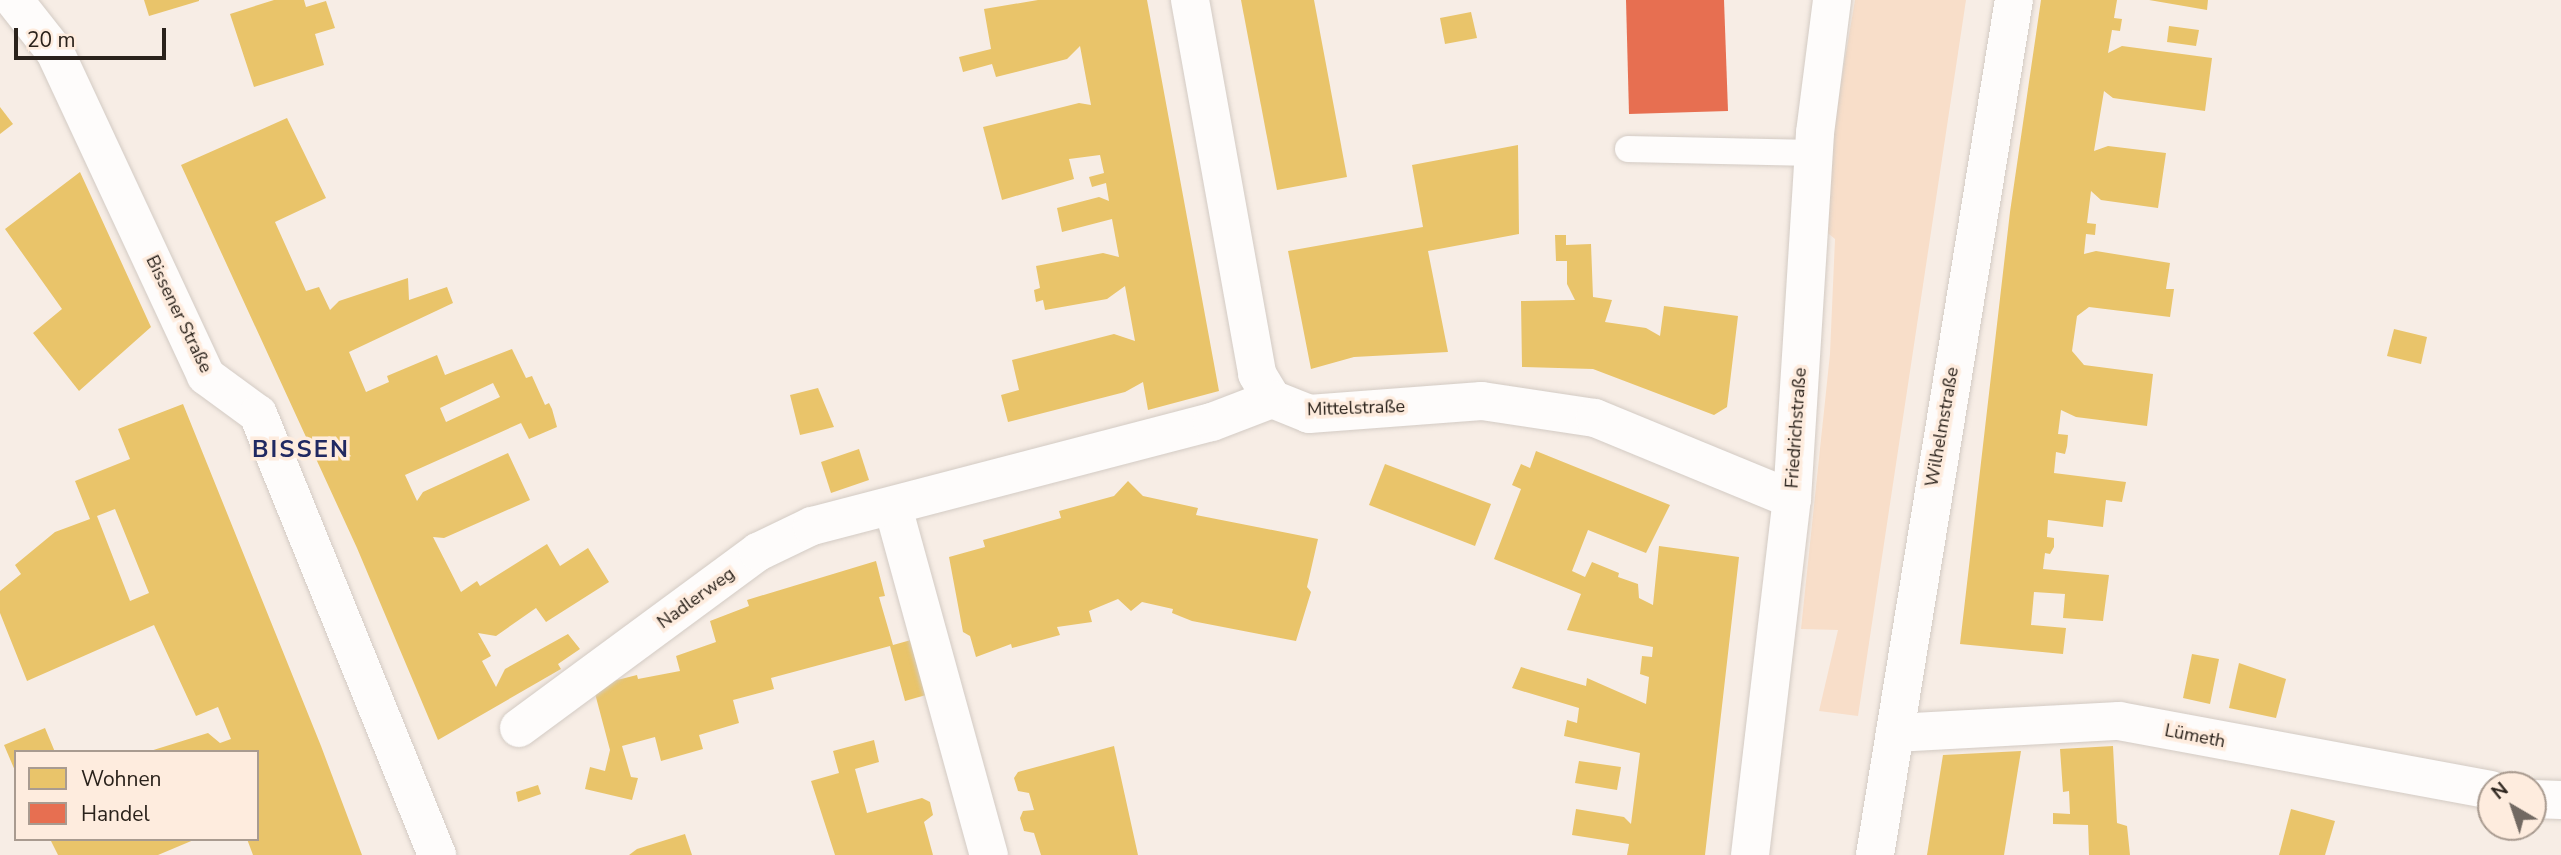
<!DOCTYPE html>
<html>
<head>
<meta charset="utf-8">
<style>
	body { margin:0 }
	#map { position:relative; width:2561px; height:855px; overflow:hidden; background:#f7ede5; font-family:"Nunito Sans",sans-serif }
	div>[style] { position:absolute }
	.green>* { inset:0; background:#f8dec9 }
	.homes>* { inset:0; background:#e9c46a }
	.shops>* { inset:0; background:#e76f51 }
	.roads { filter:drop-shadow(0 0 2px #d3cbc4) drop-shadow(0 0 2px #d3cbc4) }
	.service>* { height:26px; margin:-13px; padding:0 13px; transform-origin:13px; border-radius:13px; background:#fefcfb }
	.minor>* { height:38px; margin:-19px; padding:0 19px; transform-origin:19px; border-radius:19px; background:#fefcfb }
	span { translate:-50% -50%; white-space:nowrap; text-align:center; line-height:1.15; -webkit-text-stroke:7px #feecde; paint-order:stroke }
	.street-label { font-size:18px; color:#2a221b }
	.district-label { font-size:24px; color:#202962; font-weight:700; letter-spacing:2px }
	.legend { position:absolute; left:14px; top:750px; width:245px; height:91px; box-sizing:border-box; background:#feecde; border:2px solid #a99b90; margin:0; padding:9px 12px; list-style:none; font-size:21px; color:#2a221b }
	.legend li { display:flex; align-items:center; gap:14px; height:35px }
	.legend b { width:35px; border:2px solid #a99b90 }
	.north { position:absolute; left:2477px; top:771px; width:70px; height:70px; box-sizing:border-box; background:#feecde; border:2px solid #a99b90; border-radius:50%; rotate:321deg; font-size:19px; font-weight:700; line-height:28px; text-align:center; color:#2a221b }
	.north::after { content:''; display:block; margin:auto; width:24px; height:32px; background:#726962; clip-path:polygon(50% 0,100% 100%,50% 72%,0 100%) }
	.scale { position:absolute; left:14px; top:28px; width:152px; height:32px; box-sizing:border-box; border:4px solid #2a221b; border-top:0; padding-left:9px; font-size:21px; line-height:24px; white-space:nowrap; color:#2a221b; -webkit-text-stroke:5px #feecde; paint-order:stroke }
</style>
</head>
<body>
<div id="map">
	<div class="green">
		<div style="clip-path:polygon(1855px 0,1966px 0,1858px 716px,1819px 711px,1838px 630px,1801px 629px,1830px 354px,1835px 239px,1823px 229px,1832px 135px)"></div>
	</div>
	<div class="homes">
		<div style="clip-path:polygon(144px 0,199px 0,199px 1px,149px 16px)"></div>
		<div style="clip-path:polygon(274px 0,304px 0,306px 7px,326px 1px,335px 28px,315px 34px,324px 65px,254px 87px,230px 14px)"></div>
		<div style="clip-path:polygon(1038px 0,1147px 0,1219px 391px,1148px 410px,1143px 382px,1125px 392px,1008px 422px,1001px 395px,1019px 390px,1012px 360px,1114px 334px,1135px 341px,1125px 286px,1107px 299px,1045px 310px,1043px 300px,1036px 302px,1034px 290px,1040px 288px,1036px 266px,1103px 253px,1119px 257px,1112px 219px,1062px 232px,1057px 208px,1099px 197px,1109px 201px,1106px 183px,1092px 187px,1089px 177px,1104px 173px,1100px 155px,1069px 159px,1074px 179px,1002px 200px,983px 127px,1079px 103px,1091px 105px,1080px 46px,1067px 59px,996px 77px,992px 64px,963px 72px,959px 57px,991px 49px,984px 9px)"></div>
		<div style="clip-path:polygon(1241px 0,1314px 0,1347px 177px,1277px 190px)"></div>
		<div style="clip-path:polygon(2041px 0,2117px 0,2114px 18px,2122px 19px,2120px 31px,2112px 30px,2108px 53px,2122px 46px,2212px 58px,2205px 111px,2113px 98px,2104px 91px,2094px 151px,2108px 146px,2166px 153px,2158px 208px,2101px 200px,2091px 191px,2087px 223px,2096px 224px,2095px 235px,2086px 234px,2084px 254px,2096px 251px,2170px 263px,2166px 289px,2174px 289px,2170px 317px,2089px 307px,2077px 316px,2072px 351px,2084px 365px,2153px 374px,2147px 426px,2076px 417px,2061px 410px,2058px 434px,2068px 435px,2067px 446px,2065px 454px,2056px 452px,2054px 473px,2126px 482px,2122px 502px,2106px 500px,2103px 527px,2048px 520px,2047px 537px,2054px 538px,2054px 547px,2050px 554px,2045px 553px,2043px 569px,2109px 575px,2103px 621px,2063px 618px,2065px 594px,2034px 592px,2031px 625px,2066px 628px,2063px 654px,1960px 644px,2010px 212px)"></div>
		<div style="clip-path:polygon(2149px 0,2208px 0,2207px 10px)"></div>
		<div style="clip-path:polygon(1471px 12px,1477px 38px,1445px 44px,1440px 18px)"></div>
		<div style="clip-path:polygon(2169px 26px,2199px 30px,2196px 46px,2167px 42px)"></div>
		<div style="clip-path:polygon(0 107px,13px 124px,0 134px)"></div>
		<div style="clip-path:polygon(evenodd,287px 118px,326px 198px,275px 222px,306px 291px,319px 287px,330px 310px,339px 301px,408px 278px,409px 300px,447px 287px,453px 303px,349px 352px,366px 392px,389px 382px,387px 376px,437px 355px,445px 375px,512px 349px,526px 378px,532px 376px,545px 405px,549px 403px,552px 409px,557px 427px,529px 439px,521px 423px,405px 475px,417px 501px,423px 492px,508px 453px,530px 500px,444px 538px,433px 537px,461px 592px,477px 581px,480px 586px,547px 544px,560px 566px,588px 548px,609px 582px,546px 622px,536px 608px,496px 636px,478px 633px,491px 656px,482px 661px,496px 687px,505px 669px,568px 634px,580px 649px,558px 664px,561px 669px,438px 740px,357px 548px,181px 165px,287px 118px,493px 383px,500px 397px,446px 422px,440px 408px,493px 383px)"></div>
		<div style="clip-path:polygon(1518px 145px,1519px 234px,1428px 251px,1448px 352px,1354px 357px,1311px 369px,1288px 251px,1423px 227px,1412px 165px)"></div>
		<div style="clip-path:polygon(80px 172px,151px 327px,79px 391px,33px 333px,62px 309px,5px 229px)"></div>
		<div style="clip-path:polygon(1555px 235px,1566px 235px,1566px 245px,1591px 244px,1593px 297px,1612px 300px,1605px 322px,1646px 328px,1660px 336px,1664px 306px,1738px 316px,1727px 407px,1714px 415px,1593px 369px,1522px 367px,1521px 301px,1575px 300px,1567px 284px,1567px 261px,1556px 261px)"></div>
		<div style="clip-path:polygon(2394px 329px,2427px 337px,2421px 364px,2387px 356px)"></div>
		<div style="clip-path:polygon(818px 388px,834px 427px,800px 435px,790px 395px)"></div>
		<div style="clip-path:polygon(evenodd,183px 404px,321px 746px,362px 855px,253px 855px,247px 839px,257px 839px,257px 752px,147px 752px,208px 733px,220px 743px,231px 739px,218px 707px,196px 716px,154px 625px,27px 681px,0 613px,0 591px,21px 574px,15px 565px,55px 532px,90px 519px,75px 481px,130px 459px,118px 429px,183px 404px,115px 509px,149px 593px,130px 601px,97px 516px,115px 509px)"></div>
		<div style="clip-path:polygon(859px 449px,869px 480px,831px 493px,821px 462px)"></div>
		<div style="clip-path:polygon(1536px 451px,1670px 505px,1646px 553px,1588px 530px,1572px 571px,1585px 577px,1592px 562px,1619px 573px,1618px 577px,1638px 584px,1639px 598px,1653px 605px,1659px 546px,1739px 557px,1705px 855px,1627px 855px,1629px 844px,1572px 835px,1576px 809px,1624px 817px,1631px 824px,1640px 753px,1564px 736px,1567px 720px,1577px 723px,1579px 708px,1512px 688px,1521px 667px,1586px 686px,1587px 678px,1646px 704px,1649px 677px,1640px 674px,1642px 656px,1652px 657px,1653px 647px,1567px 630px,1581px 594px,1494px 559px,1521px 489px,1512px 485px,1521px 464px,1530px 468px)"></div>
		<div style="clip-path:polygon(1385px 464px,1491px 504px,1475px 546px,1369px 505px)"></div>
		<div style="clip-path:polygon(1128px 481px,1143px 496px,1198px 508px,1196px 515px,1318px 539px,1307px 587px,1311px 592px,1296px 641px,1192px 621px,1172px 613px,1173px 609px,1142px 602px,1131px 611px,1118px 599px,1089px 611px,1092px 622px,1057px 627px,1060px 635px,1012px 648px,1011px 644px,976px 657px,970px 636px,963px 632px,949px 557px,985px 547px,983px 540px,1061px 518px,1059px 511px,1114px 496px)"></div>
		<div style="clip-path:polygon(876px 561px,885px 596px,879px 597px,893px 645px,911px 640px,926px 695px,905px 701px,890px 646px,771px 678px,774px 689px,733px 700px,739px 723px,699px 735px,703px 749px,661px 761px,655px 737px,622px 746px,631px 777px,638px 778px,632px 800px,585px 789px,590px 767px,605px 771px,610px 750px,593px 686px,637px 675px,638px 679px,680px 671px,676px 656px,716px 642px,710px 621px,749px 606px,747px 600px)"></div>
		<div style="clip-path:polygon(2192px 654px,2219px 659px,2210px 704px,2183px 698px)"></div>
		<div style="clip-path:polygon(2239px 663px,2286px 679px,2276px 718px,2229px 708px)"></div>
		<div style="clip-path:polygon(45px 728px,55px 752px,16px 752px,16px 773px,4px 745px)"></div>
		<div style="clip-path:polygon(874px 740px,879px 762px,855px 769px,867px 813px,922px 798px,930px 802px,933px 815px,924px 822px,933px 855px,835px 855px,811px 781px,839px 773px,833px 751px)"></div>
		<div style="clip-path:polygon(1114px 746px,1138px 855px,1041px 855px,1034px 833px,1024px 831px,1020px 818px,1023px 811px,1034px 810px,1029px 793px,1018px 791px,1014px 778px,1018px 772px)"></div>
		<div style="clip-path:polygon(2113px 746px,2117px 823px,2127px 826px,2130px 855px,2089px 855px,2088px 825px,2053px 824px,2053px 813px,2070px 814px,2069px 791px,2063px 792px,2060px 749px)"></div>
		<div style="clip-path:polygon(2021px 751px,2004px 855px,1927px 855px,1943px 755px)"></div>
		<div style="clip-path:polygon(1579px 761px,1621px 767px,1617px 790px,1575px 783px)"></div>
		<div style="clip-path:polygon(538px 785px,541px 794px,518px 802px,516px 792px)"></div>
		<div style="clip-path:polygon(2291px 809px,2335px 821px,2325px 855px,2279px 855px)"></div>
		<div style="clip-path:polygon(685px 834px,692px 855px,629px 855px,637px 849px)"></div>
		<div style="clip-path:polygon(50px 839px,196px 839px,158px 855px,58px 855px)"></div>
	</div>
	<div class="shops">
		<div style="clip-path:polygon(1626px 0,1724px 0,1728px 111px,1629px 114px)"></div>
	</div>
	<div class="roads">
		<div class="service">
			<div style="left:1628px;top:149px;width:185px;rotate:1.2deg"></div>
		</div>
		<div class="minor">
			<div style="left:14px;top:0;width:66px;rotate:51.7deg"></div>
			<div style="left:55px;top:52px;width:357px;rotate:65deg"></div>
			<div style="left:206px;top:376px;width:64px;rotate:36.2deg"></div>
			<div style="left:258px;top:414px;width:476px;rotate:67.9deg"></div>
			<div style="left:1190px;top:0;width:380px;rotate:79.8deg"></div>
			<div style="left:1257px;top:374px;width:29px;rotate:59deg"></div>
			<div style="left:1272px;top:399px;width:40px;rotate:22deg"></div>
			<div style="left:1309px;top:414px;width:173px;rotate:-4.3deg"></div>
			<div style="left:1482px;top:401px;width:114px;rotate:8.6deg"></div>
			<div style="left:1595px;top:418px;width:213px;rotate:22.4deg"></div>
			<div style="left:893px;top:507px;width:361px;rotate:74.6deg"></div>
			<div style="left:519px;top:728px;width:297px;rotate:-36.4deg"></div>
			<div style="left:758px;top:552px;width:60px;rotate:-25.7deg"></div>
			<div style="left:812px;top:526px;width:413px;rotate:-14.6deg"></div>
			<div style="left:1212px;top:422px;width:64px;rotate:-21deg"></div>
			<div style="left:1895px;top:733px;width:224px;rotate:-3.1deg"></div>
			<div style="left:2119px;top:721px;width:378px;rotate:10.5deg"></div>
			<div style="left:2533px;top:799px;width:28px;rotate:2deg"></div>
			<div style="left:1750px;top:855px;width:358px;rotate:-83.3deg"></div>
			<div style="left:1792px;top:499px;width:367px;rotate:-86.4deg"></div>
			<div style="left:1815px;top:133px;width:134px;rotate:-82.7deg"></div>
			<div style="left:1875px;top:855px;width:866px;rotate:-80.77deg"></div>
		</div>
	</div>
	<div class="street-label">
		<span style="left:179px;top:314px;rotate:64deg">Bissener Straße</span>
		<span style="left:1356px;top:408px;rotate:-2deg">Mittelstraße</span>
		<span style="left:1942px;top:427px;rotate:-80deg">Wilhelmstraße</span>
		<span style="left:1796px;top:428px;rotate:-86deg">Friedrichstraße</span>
		<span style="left:696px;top:598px;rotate:-36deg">Nadlerweg</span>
		<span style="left:2195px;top:736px;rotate:11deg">Lümeth</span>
	</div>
	<div class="district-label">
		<span style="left:301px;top:450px">BISSEN</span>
	</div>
	<ul class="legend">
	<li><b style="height:19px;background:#e9c46a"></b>Wohnen</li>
	<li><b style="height:19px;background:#e76f51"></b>Handel</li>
	</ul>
	<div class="north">N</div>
	<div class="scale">20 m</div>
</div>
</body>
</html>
